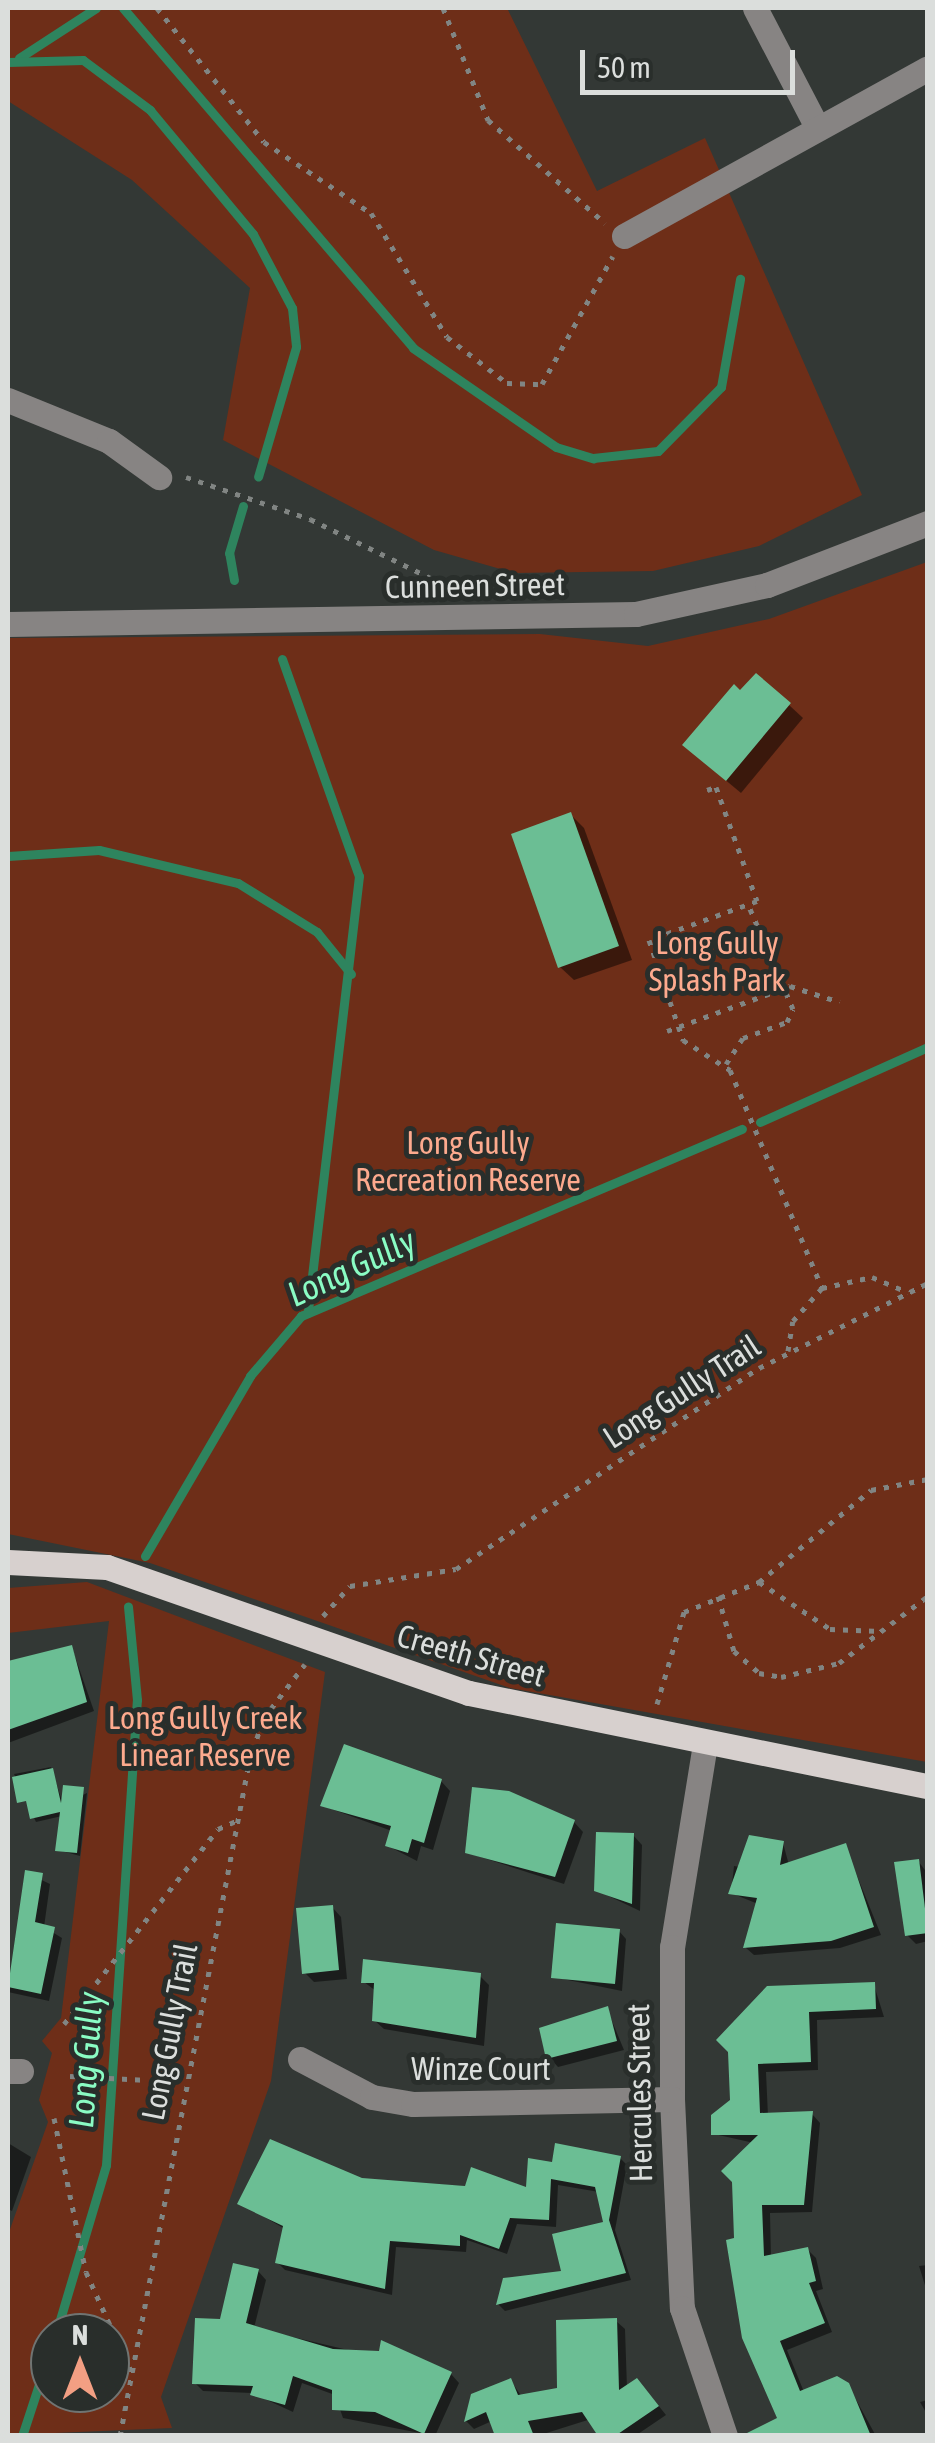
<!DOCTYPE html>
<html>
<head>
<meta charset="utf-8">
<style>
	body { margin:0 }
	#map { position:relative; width:935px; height:2443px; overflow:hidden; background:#333835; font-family:"Asap Condensed",sans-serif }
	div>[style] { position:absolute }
	.green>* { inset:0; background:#6e2e18 }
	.shadow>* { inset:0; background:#0007 }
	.stream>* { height:9px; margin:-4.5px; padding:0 4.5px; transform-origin:4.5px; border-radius:4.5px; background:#2e845e }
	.building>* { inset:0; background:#6bbe94 }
	.path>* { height:5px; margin-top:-2.5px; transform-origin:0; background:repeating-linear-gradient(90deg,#818583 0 5px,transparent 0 13px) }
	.minor>* { height:25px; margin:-12.5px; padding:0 12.5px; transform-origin:12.5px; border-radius:12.5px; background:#878483 }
	.major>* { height:25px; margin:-12.5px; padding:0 12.5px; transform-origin:12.5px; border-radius:12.5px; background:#d7d0ce }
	span { translate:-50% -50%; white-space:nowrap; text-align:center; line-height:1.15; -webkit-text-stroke:10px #292e2b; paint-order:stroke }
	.street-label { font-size:32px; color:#dbdedc }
	.park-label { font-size:32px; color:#fdaa8e }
	.water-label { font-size:35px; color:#8afcc4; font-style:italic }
	.frame { position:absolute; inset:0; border:10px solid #dbdedc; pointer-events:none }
	.north { position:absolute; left:30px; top:2313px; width:100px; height:100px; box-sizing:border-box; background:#292e2b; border:2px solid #707472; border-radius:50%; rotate:0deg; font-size:28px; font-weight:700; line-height:40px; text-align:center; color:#dbdedc }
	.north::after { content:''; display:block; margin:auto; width:35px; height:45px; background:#f39f83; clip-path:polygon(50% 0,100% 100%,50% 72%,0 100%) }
	.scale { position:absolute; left:580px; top:50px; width:215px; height:45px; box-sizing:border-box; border:5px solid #dbdedc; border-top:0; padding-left:12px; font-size:30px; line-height:35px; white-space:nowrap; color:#dbdedc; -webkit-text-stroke:8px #292e2b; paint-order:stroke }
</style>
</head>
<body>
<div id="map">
	<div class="green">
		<div style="clip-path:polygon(8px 8px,507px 8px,597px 191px,705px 138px,862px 495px,759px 546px,653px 571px,514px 573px,434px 550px,223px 440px,250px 288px,132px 180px,8px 101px)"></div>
		<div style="clip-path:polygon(927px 562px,927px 1762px,510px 1688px,150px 1563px,8px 1534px,8px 638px,540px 634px,648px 646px,769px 619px)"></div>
		<div style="clip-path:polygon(evenodd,87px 1582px,325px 1672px,271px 2081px,161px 2397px,172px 2428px,8px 2435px,8px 2235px,48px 2122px,39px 2100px,52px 2053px,42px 2041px,61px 2018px,109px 1621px,8px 1633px,8px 1588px,87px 1582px,110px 2333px,110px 2393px,50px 2393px,50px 2333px,110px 2333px)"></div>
	</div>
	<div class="shadow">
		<div style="clip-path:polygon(789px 705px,803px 718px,741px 793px,699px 758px)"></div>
		<div style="clip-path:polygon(570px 814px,584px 828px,632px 960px,574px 980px,560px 967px)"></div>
		<div style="clip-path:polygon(72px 1648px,94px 1711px,8px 1743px,8px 1667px)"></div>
		<div style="clip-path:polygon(51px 1767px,63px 1804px,87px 1793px,80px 1856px,58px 1850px,62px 1816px,36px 1822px,14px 1774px)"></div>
		<div style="clip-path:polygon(441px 1781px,450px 1791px,433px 1850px,421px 1846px,417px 1861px,388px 1846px,392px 1831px,323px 1806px)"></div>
		<div style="clip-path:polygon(574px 1822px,583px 1832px,564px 1884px,468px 1853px)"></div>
		<div style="clip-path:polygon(633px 1835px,642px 1845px,640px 1911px,596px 1890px)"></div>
		<div style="clip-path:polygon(783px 1843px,789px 1865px,845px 1846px,881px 1935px,840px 1948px,754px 1955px,746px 1948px,758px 1904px,731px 1893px,734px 1866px,747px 1868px)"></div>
		<div style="clip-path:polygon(918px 1861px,928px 1874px,928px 1941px,916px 1944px,907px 1935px)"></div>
		<div style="clip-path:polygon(27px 1873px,50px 1884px,44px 1927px,62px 1938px,49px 2001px,8px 1992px)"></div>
		<div style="clip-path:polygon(332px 1907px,341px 1917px,347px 1979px,314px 1982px,305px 1973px)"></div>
		<div style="clip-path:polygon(619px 1931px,626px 1939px,622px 1991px,553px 1977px)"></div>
		<div style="clip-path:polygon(480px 1976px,489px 1985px,484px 2046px,384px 2029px,374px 2020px,376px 1991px,364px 1982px)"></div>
		<div style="clip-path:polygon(874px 1985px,884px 2017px,817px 2020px,818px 2070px,766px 2072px,768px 2116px,812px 2114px,820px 2123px,812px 2212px,770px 2213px,771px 2257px,808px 2250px,816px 2258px,823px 2289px,816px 2291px,832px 2332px,787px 2350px,804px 2392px,848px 2385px,876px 2436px,786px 2436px,736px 2240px,735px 2182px,754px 2143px,714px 2134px,733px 2101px,731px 2051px,720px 2040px)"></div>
		<div style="clip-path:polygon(607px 2009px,624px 2050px,558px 2067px,549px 2057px)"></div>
		<div style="clip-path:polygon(8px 2143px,31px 2157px,12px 2211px,8px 2209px)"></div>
		<div style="clip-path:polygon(620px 2158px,627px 2165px,615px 2230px,631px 2280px,505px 2311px,498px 2304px,564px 2273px,606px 2224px,599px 2192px,558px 2185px,556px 2227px,517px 2224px,507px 2254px,467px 2240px,466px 2252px,396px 2247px,392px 2295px,285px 2270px,277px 2262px,285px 2229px,240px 2203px,361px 2180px,529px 2190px,554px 2165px)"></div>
		<div style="clip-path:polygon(928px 2265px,928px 2295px,919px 2266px)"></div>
		<div style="clip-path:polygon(258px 2271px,266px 2280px,254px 2328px,451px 2374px,459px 2383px,435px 2436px,343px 2418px,335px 2395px,302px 2383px,293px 2412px,252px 2393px,203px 2391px,195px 2383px,222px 2321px)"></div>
		<div style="clip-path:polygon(616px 2321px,625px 2329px,627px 2388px,646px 2390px,666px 2415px,635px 2436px,601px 2436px,591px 2419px,537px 2436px,498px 2436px,492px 2421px,474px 2429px,466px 2421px,473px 2396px,511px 2381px,522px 2397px,560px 2390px)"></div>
		<div style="clip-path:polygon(928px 2400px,928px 2416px,920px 2402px)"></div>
	</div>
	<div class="stream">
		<div style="left:123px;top:8px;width:447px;rotate:49.5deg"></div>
		<div style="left:413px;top:348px;width:174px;rotate:34.7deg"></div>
		<div style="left:556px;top:447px;width:39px;rotate:17deg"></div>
		<div style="left:593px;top:458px;width:65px;rotate:-6.1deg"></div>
		<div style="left:658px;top:451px;width:90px;rotate:-45.5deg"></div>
		<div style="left:721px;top:387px;width:110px;rotate:-80deg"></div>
		<div style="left:19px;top:58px;width:92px;rotate:-33deg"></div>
		<div style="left:8px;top:62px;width:75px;rotate:-1.5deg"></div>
		<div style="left:83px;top:60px;width:84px;rotate:36.7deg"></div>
		<div style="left:150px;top:110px;width:161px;rotate:50.3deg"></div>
		<div style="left:253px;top:234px;width:84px;rotate:62.2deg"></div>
		<div style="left:292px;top:308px;width:39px;rotate:84deg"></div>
		<div style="left:296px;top:347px;width:135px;rotate:106.3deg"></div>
		<div style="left:234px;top:580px;width:27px;rotate:-100deg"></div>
		<div style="left:229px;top:553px;width:49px;rotate:-73.4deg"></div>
		<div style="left:282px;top:659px;width:230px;rotate:70.5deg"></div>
		<div style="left:359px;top:876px;width:440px;rotate:96.7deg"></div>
		<div style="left:8px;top:856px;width:91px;rotate:-3.8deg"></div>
		<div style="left:99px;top:850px;width:143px;rotate:13.4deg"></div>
		<div style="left:238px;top:883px;width:93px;rotate:31.8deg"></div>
		<div style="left:317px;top:932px;width:54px;rotate:51deg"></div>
		<div style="left:760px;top:1122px;width:184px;rotate:-24.1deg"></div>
		<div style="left:145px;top:1556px;width:208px;rotate:-59.7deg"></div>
		<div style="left:250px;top:1376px;width:79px;rotate:-49.6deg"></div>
		<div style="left:301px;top:1316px;width:479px;rotate:-23deg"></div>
		<div style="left:56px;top:2333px;width:175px;rotate:-73.4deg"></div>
		<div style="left:106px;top:2165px;width:466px;rotate:-86.2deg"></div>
		<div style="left:137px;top:1700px;width:94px;rotate:-95.5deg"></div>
		<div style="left:22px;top:2436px;width:89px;rotate:-71.8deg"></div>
	</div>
	<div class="building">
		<div style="clip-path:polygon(756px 673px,791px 703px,726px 781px,682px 745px,734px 684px,740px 690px)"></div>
		<div style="clip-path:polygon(571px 812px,619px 946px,558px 968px,511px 834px)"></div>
		<div style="clip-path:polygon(72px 1645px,87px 1702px,8px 1730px,8px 1661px)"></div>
		<div style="clip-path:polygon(344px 1744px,442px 1779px,424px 1843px,412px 1839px,408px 1853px,385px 1846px,391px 1826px,320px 1806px)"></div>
		<div style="clip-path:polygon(53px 1768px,61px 1803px,63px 1785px,84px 1787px,77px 1853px,55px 1851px,60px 1812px,30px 1819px,26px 1801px,17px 1803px,12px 1777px)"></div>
		<div style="clip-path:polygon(472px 1787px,509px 1791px,575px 1820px,555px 1877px,465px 1853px)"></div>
		<div style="clip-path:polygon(596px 1832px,634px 1833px,632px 1904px,594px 1891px)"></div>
		<div style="clip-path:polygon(749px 1835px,784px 1841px,780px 1865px,846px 1843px,874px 1927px,831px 1941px,743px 1948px,757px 1898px,728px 1894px)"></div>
		<div style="clip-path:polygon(919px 1859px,928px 1933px,905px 1936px,894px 1862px)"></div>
		<div style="clip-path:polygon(25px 1870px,43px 1873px,35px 1922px,55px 1927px,41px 1994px,8px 1987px)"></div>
		<div style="clip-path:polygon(333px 1905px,339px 1970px,302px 1974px,296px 1908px)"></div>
		<div style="clip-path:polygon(556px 1923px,620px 1929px,615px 1984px,551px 1978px)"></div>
		<div style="clip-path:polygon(363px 1959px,481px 1973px,476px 2038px,372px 2021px,374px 1983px,361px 1983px)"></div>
		<div style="clip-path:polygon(875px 1982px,876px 2009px,809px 2012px,811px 2062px,758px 2064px,760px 2113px,813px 2111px,804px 2205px,762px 2205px,764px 2256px,808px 2247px,816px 2281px,809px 2283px,825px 2323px,780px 2341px,800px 2391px,837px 2376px,849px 2383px,871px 2436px,741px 2436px,777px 2418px,742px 2338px,726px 2240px,734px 2238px,732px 2182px,721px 2171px,758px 2135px,711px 2135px,711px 2115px,730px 2100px,728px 2052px,716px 2040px,767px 1986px)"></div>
		<div style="clip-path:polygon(608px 2006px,617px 2041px,546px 2059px,539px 2028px)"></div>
		<div style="clip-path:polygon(270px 2139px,362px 2178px,465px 2186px,471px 2167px,526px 2187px,528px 2158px,552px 2162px,555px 2143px,621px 2156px,609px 2220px,626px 2273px,496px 2305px,503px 2278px,561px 2271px,552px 2234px,603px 2222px,595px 2187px,551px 2179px,549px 2220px,510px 2218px,499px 2249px,460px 2235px,460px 2246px,390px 2241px,385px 2289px,275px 2263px,283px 2226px,237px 2204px)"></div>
		<div style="clip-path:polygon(233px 2263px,259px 2269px,246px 2323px,333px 2349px,379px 2351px,381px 2340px,452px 2372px,424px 2434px,375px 2412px,332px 2410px,332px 2390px,293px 2376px,285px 2405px,250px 2395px,253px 2386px,192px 2384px,195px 2318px,220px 2319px)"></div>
		<div style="clip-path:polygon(617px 2318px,619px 2390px,637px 2378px,659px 2406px,615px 2436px,598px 2436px,582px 2412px,528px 2421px,534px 2436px,495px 2436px,486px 2412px,464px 2422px,471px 2394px,511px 2378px,518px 2395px,557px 2388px,556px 2320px)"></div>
	</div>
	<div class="path">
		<div style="left:157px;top:8px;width:171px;rotate:51.4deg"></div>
		<div style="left:264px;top:142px;width:128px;rotate:33.6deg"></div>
		<div style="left:371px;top:213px;width:145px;rotate:58.5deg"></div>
		<div style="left:447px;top:337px;width:76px;rotate:37.5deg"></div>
		<div style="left:507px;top:383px;width:35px;rotate:2deg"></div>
		<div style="left:542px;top:384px;width:146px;rotate:-61deg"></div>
		<div style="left:443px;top:8px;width:121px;rotate:68.1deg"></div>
		<div style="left:488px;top:120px;width:156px;rotate:41.4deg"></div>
		<div style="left:186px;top:477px;width:131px;rotate:18.7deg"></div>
		<div style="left:310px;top:519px;width:157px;rotate:26.1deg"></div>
		<div style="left:707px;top:790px;width:9px;rotate:-18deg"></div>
		<div style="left:716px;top:787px;width:121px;rotate:70.2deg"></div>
		<div style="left:757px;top:901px;width:115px;rotate:160.1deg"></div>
		<div style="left:649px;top:940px;width:106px;rotate:71.2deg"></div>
		<div style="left:683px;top:1040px;width:56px;rotate:32.6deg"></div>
		<div style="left:730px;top:1070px;width:237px;rotate:67.1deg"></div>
		<div style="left:667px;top:1031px;width:131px;rotate:-20.1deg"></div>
		<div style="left:790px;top:986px;width:52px;rotate:17.7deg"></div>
		<div style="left:726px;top:1064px;width:31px;rotate:-57deg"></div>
		<div style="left:743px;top:1038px;width:47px;rotate:-20deg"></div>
		<div style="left:787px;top:1022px;width:14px;rotate:-65deg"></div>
		<div style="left:793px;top:1009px;width:114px;rotate:-113.2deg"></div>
		<div style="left:788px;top:1351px;width:30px;rotate:-81deg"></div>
		<div style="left:793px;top:1321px;width:44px;rotate:-48.7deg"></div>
		<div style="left:822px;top:1288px;width:51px;rotate:-12.4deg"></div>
		<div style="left:872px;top:1277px;width:39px;rotate:23deg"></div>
		<div style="left:759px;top:1582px;width:85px;rotate:33.5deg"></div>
		<div style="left:830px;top:1629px;width:50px;rotate:2.3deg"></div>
		<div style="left:718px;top:1596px;width:57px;rotate:73.8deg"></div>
		<div style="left:734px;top:1651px;width:33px;rotate:41deg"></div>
		<div style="left:759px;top:1673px;width:22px;rotate:10deg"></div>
		<div style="left:781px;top:1677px;width:60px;rotate:-13.6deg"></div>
		<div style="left:839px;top:1663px;width:111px;rotate:-37deg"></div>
		<div style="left:323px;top:1616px;width:40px;rotate:-48deg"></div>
		<div style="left:350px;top:1586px;width:107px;rotate:-9.1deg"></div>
		<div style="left:456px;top:1569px;width:364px;rotate:-33.6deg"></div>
		<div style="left:759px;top:1368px;width:189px;rotate:-26.7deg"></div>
		<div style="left:657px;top:1704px;width:96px;rotate:-73.6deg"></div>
		<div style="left:684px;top:1612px;width:81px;rotate:-21.8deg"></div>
		<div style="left:759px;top:1582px;width:145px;rotate:-39.4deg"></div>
		<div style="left:871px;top:1490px;width:58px;rotate:-10.9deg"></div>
		<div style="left:64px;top:2024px;width:248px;rotate:-51.7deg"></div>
		<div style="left:218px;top:1829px;width:22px;rotate:-24deg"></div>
		<div style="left:70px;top:2076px;width:78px;rotate:2.9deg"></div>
		<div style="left:54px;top:2118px;width:157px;rotate:78.3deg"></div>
		<div style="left:86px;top:2272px;width:114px;rotate:65.7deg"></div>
		<div style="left:120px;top:2436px;width:685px;rotate:-79.15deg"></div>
		<div style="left:249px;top:1763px;width:46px;rotate:-72.3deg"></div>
		<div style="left:263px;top:1719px;width:69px;rotate:-52.6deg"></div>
	</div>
	<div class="minor">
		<div style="left:755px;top:8px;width:132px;rotate:62.5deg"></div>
		<div style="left:624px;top:236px;width:347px;rotate:-28.9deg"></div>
		<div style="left:8px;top:400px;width:109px;rotate:22.1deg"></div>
		<div style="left:109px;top:441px;width:62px;rotate:35.8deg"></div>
		<div style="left:8px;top:624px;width:628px;rotate:-0.91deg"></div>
		<div style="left:636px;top:614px;width:134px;rotate:-12.5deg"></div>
		<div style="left:767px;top:585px;width:173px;rotate:-21.1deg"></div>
		<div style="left:705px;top:1744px;width:206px;rotate:99.2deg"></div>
		<div style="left:672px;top:1947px;width:152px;rotate:90deg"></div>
		<div style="left:672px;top:2099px;width:209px;rotate:87.3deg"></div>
		<div style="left:682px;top:2308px;width:135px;rotate:71.4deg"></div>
		<div style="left:300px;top:2059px;width:81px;rotate:27.8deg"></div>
		<div style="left:372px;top:2097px;width:42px;rotate:9.7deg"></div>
		<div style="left:413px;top:2104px;width:259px;rotate:-1.1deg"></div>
		<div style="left:8px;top:2071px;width:13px"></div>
	</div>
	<div class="major">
		<div style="left:8px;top:1562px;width:99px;rotate:2.9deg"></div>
		<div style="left:107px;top:1567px;width:383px;rotate:19.2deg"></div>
		<div style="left:469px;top:1693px;width:468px;rotate:11.5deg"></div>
	</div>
	<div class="street-label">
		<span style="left:475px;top:586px;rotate:-1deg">Cunneen Street</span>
		<span style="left:682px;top:1392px;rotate:-33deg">Long Gully Trail</span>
		<span style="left:471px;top:1656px;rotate:16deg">Creeth Street</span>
		<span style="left:170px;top:2032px;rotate:-79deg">Long Gully Trail</span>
		<span style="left:481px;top:2069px">Winze Court</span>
		<span style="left:640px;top:2093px;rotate:-91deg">Hercules Street</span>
	</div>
	<div class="park-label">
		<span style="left:717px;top:962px">Long Gully<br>Splash Park</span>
		<span style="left:468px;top:1162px">Long Gully<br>Recreation Reserve</span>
		<span style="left:205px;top:1737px">Long Gully Creek<br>Linear Reserve</span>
	</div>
	<div class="water-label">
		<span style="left:351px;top:1267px;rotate:-25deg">Long Gully</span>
		<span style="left:85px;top:2060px;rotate:-86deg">Long Gully</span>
	</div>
	<div class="frame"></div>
	<div class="north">N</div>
	<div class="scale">50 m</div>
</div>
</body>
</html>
